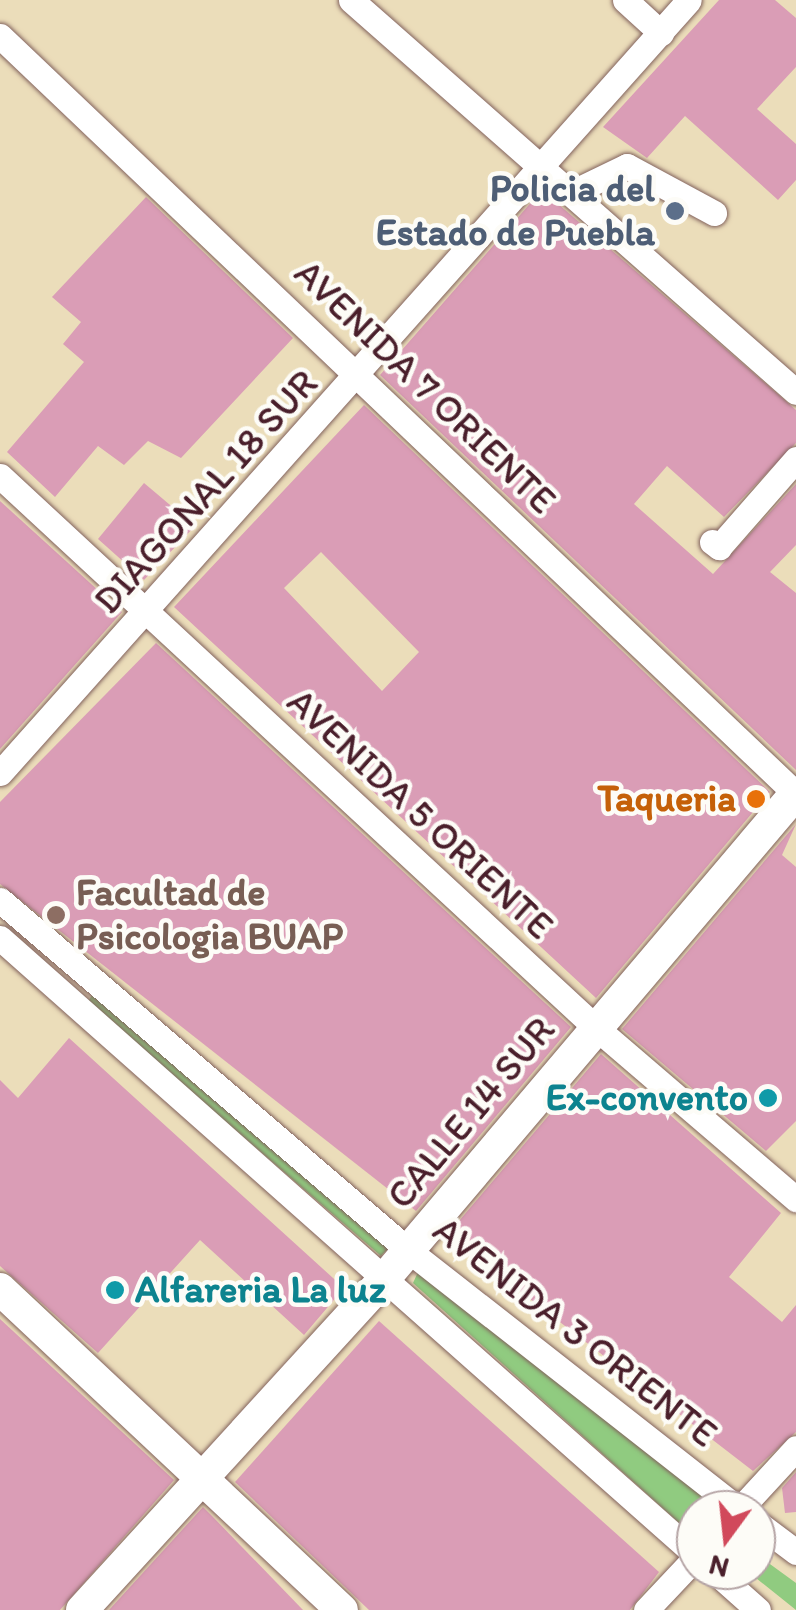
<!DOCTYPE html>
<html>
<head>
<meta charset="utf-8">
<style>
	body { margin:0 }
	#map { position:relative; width:796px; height:1610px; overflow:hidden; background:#ebddba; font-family:Itim,sans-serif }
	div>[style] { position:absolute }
	.green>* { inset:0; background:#90cb80 }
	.building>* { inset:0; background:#da9db6 }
	.roads { filter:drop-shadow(0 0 2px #82625d) drop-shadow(0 0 2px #82625d) }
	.minor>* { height:25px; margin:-12.5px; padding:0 12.5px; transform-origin:12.5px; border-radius:12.5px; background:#fff }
	.major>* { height:32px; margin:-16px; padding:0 16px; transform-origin:16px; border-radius:16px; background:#fff }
	.dots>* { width:28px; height:28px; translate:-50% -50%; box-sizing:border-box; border:5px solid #fdfcf7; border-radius:50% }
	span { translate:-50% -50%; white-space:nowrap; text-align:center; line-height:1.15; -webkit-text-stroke:9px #fdfcf7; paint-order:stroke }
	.service-label { font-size:38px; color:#4e5e75; font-weight:700 }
	.right { translate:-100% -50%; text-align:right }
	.street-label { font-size:38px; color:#4a1f2b }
	.food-label { font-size:38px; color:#c56008; font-weight:700 }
	.education-label { font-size:38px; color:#785e54; font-weight:700 }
	.left { translate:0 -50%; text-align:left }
	.culture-label { font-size:38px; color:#0d838f; font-weight:700 }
	.north { position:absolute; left:676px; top:1490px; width:100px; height:100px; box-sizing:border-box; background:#fdfcf7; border:2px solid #b5a4a5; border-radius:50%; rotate:195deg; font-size:28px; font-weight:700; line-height:40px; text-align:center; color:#4a1f2b }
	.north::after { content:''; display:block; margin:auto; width:35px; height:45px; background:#d1495b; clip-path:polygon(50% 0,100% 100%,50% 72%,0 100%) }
</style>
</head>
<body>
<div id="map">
	<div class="green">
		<div style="clip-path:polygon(92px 995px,390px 1246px,381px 1256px,88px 1002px)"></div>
		<div style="clip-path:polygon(419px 1270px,717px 1498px,718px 1510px,696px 1510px,696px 1529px,687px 1530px,413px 1283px)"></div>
		<div style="clip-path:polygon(756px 1554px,796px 1583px,796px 1610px,746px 1570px,756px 1570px)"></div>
	</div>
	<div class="building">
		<div style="clip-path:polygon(719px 0,775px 0,796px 18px,796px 67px,757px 109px,796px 144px,796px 180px,778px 200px,685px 116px,647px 158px,603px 127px)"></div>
		<div style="clip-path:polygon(542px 190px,796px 410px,796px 443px,724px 517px,667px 466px,634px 504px,713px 574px,796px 484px,796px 545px,770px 572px,796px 593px,796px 770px,380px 375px)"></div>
		<div style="clip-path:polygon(146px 197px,293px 338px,181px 458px,148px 441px,124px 465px,98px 446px,55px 497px,7px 452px,84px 362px,63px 344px,81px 322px,52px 297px)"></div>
		<div style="clip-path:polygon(evenodd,364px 405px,770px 792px,596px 998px,174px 607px,364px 405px,321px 552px,419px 652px,382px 691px,284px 588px,321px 552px)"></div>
		<div style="clip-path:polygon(144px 483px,195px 526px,144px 580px,98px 539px)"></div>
		<div style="clip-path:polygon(0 501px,122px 612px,0 749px)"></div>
		<div style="clip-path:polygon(156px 643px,571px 1027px,416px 1211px,0 884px,0 802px)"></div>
		<div style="clip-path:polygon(796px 824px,782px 855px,796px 867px,796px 1121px,766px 1151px,622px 1029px)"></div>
		<div style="clip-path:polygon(69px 1038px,344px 1288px,304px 1335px,200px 1240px,98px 1353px,0 1266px,0 1080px,18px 1098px)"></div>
		<div style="clip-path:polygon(601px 1054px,781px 1213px,729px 1277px,782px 1322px,796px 1305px,796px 1432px,753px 1471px,447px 1235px)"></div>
		<div style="clip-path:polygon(0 1319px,174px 1480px,60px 1610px,0 1610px)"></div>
		<div style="clip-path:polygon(379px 1321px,659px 1572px,630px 1610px,369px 1610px,235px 1482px)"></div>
		<div style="clip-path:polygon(796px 1472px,796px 1512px,785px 1513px,782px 1488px)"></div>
		<div style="clip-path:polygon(203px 1507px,213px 1517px,303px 1610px,109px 1610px)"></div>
	</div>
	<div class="roads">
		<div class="minor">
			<div style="left:351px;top:0;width:593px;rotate:41.38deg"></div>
			<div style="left:625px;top:0;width:49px;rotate:42.5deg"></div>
			<div style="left:0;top:36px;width:1099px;rotate:43.6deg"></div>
			<div style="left:571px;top:193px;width:62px;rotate:-25.7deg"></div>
			<div style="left:627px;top:166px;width:99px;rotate:28.4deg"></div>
			<div style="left:0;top:476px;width:811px;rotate:42.8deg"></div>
			<div style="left:595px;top:1027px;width:265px;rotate:40.6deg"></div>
			<div style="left:712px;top:542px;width:9px;rotate:36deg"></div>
			<div style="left:719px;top:547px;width:117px;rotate:-48.8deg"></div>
			<div style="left:0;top:773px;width:1035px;rotate:-48.29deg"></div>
			<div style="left:0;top:900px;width:538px;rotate:40.62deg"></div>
			<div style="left:408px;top:1250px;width:422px;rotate:38.1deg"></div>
			<div style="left:0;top:938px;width:930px;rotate:41.56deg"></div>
			<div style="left:739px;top:1510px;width:84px;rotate:-47.4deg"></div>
			<div style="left:756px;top:1522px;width:50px;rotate:36.9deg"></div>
			<div style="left:713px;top:1570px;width:60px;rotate:41.6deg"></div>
			<div style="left:646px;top:1610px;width:73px;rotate:-46.7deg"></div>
		</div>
		<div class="major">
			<div style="left:0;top:1289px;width:469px;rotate:43.2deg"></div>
			<div style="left:82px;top:1610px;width:449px;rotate:-47.6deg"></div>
			<div style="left:385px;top:1278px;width:636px;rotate:-49.72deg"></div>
		</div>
	</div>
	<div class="dots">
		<div style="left:675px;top:211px;background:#5c6f8a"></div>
		<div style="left:756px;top:799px;background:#e8710a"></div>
		<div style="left:56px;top:915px;background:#8d6e63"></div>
		<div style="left:768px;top:1098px;background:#0f9aa8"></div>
		<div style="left:115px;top:1290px;background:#0f9aa8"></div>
	</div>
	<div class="service-label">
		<span class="right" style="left:655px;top:211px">Policia del<br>Estado de Puebla</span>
	</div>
	<div class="street-label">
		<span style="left:425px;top:387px;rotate:44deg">AVENIDA 7 ORIENTE</span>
		<span style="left:206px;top:492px;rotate:-48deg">DIAGONAL 18 SUR</span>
		<span style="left:420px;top:814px;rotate:43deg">AVENIDA 5 ORIENTE</span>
		<span style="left:471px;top:1113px;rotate:-50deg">CALLE 14 SUR</span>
		<span style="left:575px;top:1332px;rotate:38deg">AVENIDA 3 ORIENTE</span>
	</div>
	<div class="food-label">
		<span class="right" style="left:736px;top:799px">Taqueria</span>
	</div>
	<div class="education-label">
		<span class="left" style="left:76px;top:915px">Facultad de<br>Psicologia BUAP</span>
	</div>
	<div class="culture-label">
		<span class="right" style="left:748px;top:1098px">Ex-convento</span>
		<span class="left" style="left:135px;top:1290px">Alfareria La luz</span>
	</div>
	<div class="north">N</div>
</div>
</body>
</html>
